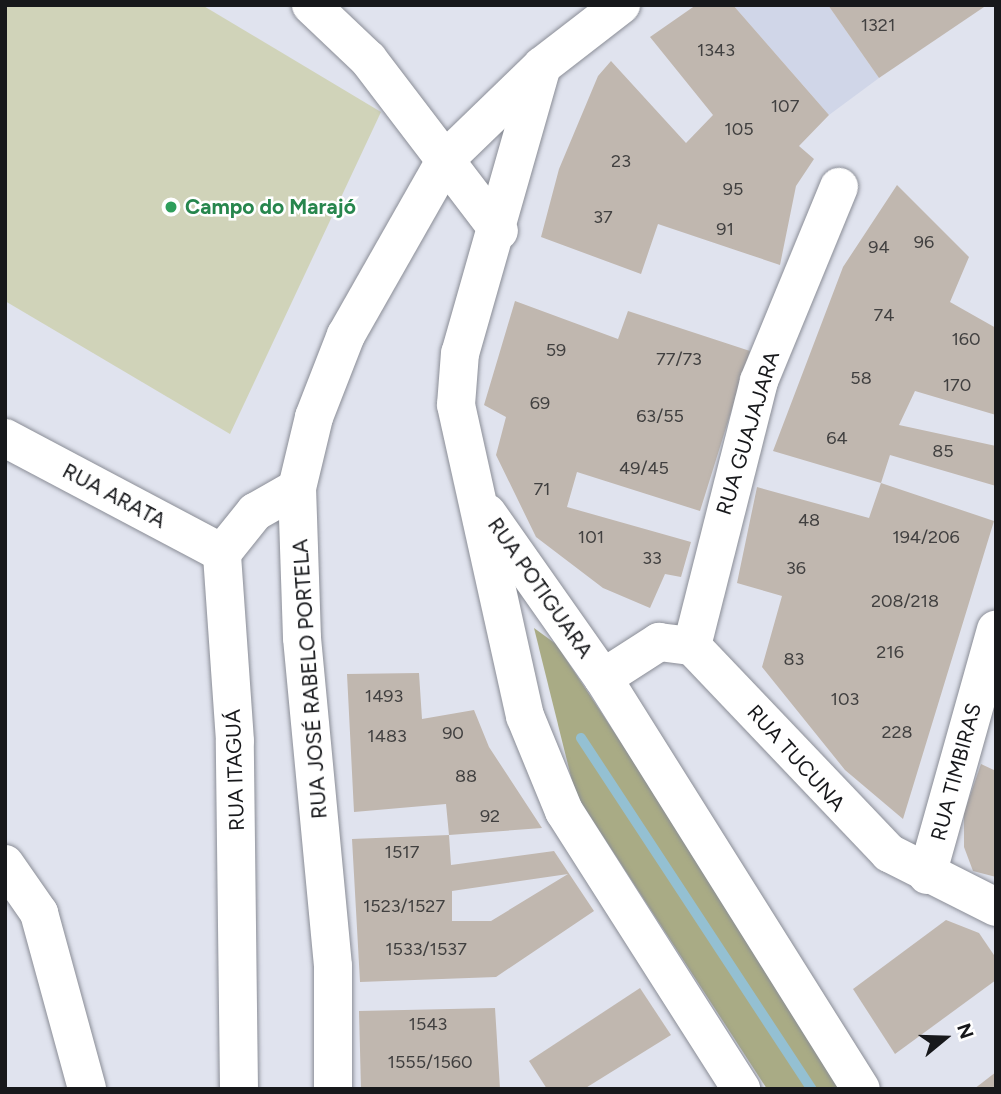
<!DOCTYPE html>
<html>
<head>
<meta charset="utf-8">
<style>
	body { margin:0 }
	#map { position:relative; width:1001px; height:1094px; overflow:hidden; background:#e0e3ee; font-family:Figtree,sans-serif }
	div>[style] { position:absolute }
	.built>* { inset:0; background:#d0d6e8 }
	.green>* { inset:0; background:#d0d3b9 }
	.forest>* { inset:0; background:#a9ab85 }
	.stream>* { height:10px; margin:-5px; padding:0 5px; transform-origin:5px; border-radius:5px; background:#94c0d2 }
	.building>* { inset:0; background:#c0b7af }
	.roads { filter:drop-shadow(0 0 2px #8a8d96) drop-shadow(0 0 2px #8a8d96) }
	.minor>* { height:38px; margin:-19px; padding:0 19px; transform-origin:19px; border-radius:19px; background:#fff }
	.tertiary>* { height:38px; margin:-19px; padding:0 19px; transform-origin:19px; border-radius:19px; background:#fff }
	.dots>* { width:19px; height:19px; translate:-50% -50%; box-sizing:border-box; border:4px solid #fff; border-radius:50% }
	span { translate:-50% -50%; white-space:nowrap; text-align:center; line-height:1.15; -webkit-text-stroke:5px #fff; paint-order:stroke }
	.number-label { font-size:18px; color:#414040 }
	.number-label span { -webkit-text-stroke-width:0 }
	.leisure-label { font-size:21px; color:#27864d; font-weight:700 }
	.left { translate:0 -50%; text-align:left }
	.street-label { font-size:21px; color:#17181b }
	.frame { position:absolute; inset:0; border:7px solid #17181b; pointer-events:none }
	.north { position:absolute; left:910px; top:1003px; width:70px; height:70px; -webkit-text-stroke:5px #fff; paint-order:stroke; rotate:71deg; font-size:19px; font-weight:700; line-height:28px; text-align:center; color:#17181b }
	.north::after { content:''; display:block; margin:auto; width:24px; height:32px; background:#17181b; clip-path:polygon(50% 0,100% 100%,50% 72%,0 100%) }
</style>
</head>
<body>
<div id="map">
	<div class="built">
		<div style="clip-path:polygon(733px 5px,828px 5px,879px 78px,829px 115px)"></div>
	</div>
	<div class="green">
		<div style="clip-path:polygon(5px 5px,202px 5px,381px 112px,230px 434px,5px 301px)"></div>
	</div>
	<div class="forest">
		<div style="clip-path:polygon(534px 628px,556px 644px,850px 1089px,767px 1089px,575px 793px)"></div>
	</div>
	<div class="stream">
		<div style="left:581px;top:738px;width:420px;rotate:56.7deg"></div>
	</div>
	<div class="building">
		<div style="clip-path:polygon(696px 5px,733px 5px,829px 115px,799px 146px,814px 159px,796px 186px,780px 265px,658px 224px,641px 274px,541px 237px,559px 169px,598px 76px,611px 61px,686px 143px,713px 115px,650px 37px)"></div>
		<div style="clip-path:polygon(828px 5px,987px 5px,879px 78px)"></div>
		<div style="clip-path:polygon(897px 185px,969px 257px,950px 302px,996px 328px,996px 415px,915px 391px,899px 425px,996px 446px,996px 486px,890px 455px,881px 483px,994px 521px,903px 819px,845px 770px,762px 667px,782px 596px,737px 583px,757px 487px,869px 518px,881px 483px,773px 451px,843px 267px)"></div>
		<div style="clip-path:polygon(515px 301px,618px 339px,628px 311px,750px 351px,700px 511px,577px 472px,567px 507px,691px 542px,681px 577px,665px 574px,650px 608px,603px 588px,536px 537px,496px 455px,506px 417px,484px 405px)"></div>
		<div style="clip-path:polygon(419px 673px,422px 719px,474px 710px,489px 747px,542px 828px,449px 835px,446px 804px,354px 812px,347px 674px)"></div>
		<div style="clip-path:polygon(981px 764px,996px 771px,996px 877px,973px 871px,964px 847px,964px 813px)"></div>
		<div style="clip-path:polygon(evenodd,449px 835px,451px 865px,554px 851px,594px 911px,496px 977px,360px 982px,352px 839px,449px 835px,568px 874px,491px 921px,452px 921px,452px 891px,568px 874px)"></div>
		<div style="clip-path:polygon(946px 920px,979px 933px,996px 958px,996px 980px,895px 1054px,853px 989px)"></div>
		<div style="clip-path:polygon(640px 988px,671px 1035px,584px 1089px,547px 1089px,529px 1061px)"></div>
		<div style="clip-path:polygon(495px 1008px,500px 1089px,361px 1089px,359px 1011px)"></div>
		<div style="clip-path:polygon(996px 1072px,996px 1089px,974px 1089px)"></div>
	</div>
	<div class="roads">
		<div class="minor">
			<div style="left:311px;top:5px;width:79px;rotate:43.5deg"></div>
			<div style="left:368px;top:59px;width:216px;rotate:52.7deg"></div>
			<div style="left:542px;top:66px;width:298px;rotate:105.9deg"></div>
			<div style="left:460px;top:353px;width:52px;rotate:94.4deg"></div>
			<div style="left:456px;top:405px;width:319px;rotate:77.5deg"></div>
			<div style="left:525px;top:716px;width:103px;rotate:67.7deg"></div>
			<div style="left:564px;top:811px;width:330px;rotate:57.5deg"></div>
			<div style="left:5px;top:438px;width:246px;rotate:27.9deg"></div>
			<div style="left:487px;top:513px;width:202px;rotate:54.9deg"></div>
			<div style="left:603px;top:678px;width:485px;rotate:57.9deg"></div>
			<div style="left:692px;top:646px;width:273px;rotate:-75.8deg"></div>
			<div style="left:759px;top:381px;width:210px;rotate:-67.6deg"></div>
			<div style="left:603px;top:678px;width:67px;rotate:-32.7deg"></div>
			<div style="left:659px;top:642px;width:33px;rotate:7deg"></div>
			<div style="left:692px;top:646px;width:286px;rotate:46.4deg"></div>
			<div style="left:889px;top:853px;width:120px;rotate:26.8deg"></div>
			<div style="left:5px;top:864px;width:60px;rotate:55.2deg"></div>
			<div style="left:39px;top:913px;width:182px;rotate:74.7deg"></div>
			<div style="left:927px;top:875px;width:255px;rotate:-74.3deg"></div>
			<div style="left:239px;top:1089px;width:348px;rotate:-90.7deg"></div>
			<div style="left:235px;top:741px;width:188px;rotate:-94deg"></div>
			<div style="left:222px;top:553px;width:53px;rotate:-51.2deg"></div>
			<div style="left:255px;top:512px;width:48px;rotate:-29.7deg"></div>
		</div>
		<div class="tertiary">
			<div style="left:333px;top:1089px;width:123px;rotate:-90deg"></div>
			<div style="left:333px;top:966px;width:329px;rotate:-95.4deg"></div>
			<div style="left:302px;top:638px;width:150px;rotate:-91.9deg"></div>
			<div style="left:297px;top:488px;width:73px;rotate:-76.5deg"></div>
			<div style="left:314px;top:417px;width:88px;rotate:-68.7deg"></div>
			<div style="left:346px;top:335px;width:202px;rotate:-60.4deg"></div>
			<div style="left:446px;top:159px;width:134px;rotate:-44.1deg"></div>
			<div style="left:542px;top:66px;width:100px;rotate:-37.7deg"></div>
		</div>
	</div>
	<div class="dots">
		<div style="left:171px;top:207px;background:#2e9e5b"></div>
	</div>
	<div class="number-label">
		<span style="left:878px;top:25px">1321</span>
		<span style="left:716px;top:50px">1343</span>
		<span style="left:785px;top:106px">107</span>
		<span style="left:739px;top:129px">105</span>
		<span style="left:621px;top:161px">23</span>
		<span style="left:733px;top:189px">95</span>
		<span style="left:603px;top:217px">37</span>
		<span style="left:725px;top:229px">91</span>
		<span style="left:924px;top:242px">96</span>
		<span style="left:879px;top:247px">94</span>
		<span style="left:884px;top:315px">74</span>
		<span style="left:966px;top:339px">160</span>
		<span style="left:556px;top:350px">59</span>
		<span style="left:679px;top:359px">77/73</span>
		<span style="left:861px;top:378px">58</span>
		<span style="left:957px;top:385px">170</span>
		<span style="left:540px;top:403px">69</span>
		<span style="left:660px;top:416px">63/55</span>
		<span style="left:837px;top:438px">64</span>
		<span style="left:943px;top:451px">85</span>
		<span style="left:644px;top:468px">49/45</span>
		<span style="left:542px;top:489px">71</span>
		<span style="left:809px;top:520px">48</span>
		<span style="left:591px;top:537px">101</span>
		<span style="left:926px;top:537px">194/206</span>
		<span style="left:652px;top:558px">33</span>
		<span style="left:796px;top:568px">36</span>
		<span style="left:905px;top:601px">208/218</span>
		<span style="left:890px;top:652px">216</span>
		<span style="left:794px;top:659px">83</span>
		<span style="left:384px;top:696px">1493</span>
		<span style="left:845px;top:699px">103</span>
		<span style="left:897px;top:732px">228</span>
		<span style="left:453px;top:733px">90</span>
		<span style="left:387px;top:736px">1483</span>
		<span style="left:466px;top:776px">88</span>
		<span style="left:490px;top:816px">92</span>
		<span style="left:402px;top:852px">1517</span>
		<span style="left:404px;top:906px">1523/1527</span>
		<span style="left:426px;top:949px">1533/1537</span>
		<span style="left:428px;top:1024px">1543</span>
		<span style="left:430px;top:1062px">1555/1560</span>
	</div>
	<div class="leisure-label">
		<span class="left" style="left:185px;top:207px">Campo do Marajó</span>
	</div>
	<div class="street-label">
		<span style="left:748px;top:433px;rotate:-73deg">RUA GUAJAJARA</span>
		<span style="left:114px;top:496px;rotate:28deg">RUA ARATA</span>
		<span style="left:540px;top:588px;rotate:55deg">RUA POTIGUARA</span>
		<span style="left:310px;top:679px;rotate:-94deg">RUA JOSÉ RABELO PORTELA</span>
		<span style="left:796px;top:758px;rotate:48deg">RUA TUCUNA</span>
		<span style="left:235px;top:770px;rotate:-92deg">RUA ITAGUÁ</span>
		<span style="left:956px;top:772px;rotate:-75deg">RUA TIMBIRAS</span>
	</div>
	<div class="frame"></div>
	<div class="north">N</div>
</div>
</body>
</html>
